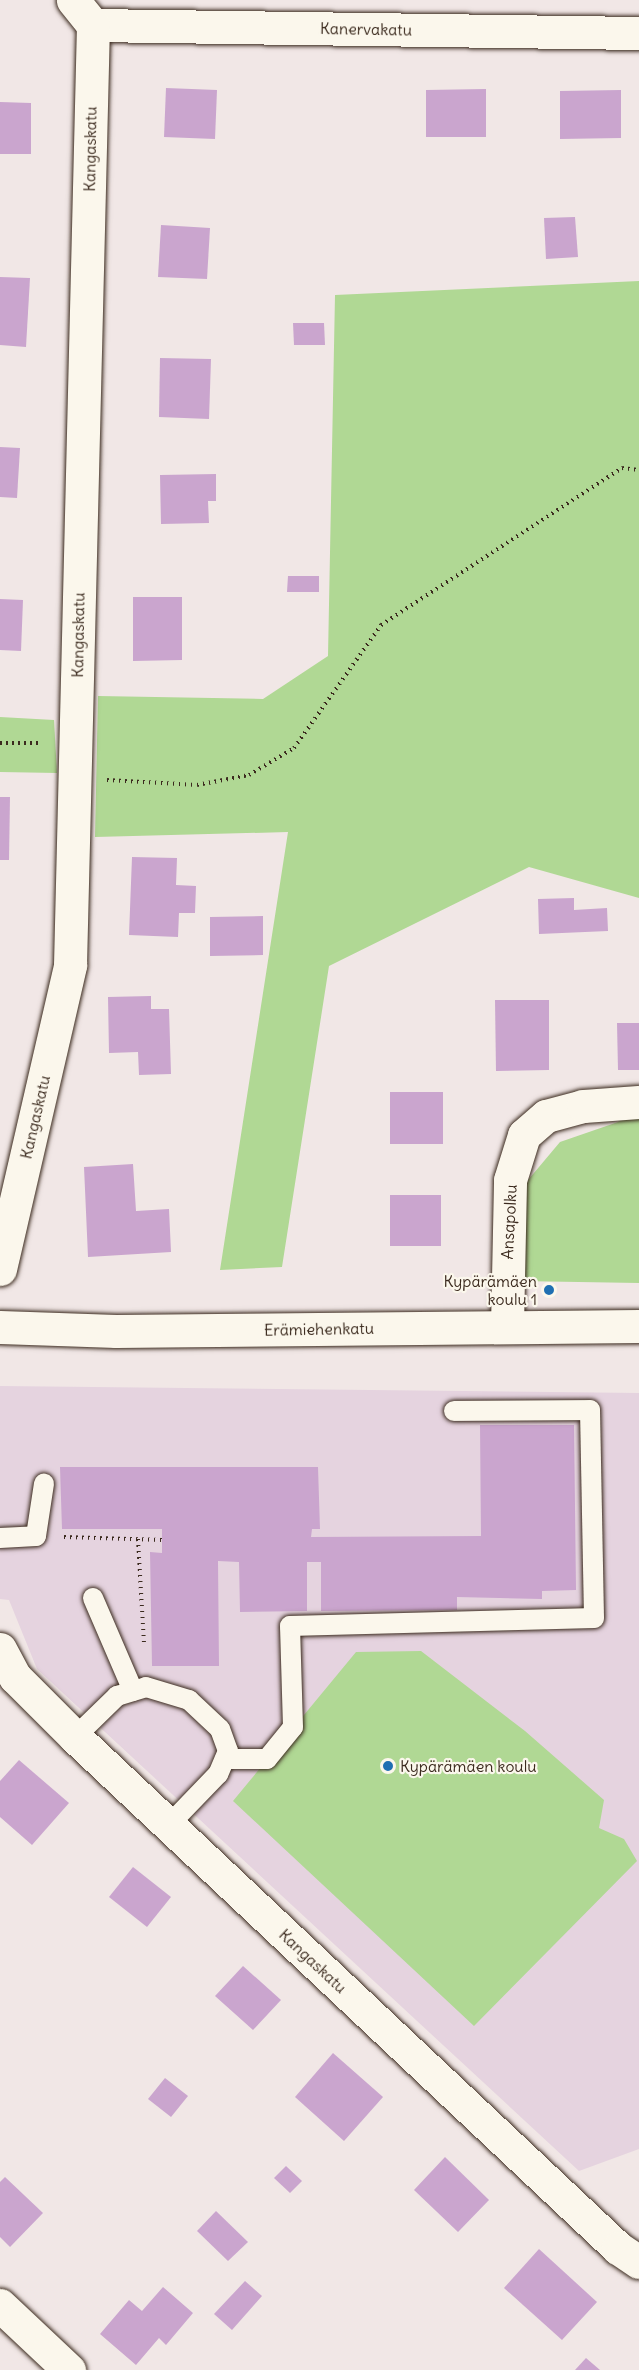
<!DOCTYPE html>
<html>
<head>
<meta charset="utf-8">
<style>
	body { margin:0 }
	#map { position:relative; width:639px; height:2370px; overflow:hidden; background:#f1e7e6; font-family:Delius,sans-serif }
	div>[style] { position:absolute }
	.built>* { inset:0; background:#e5d3df }
	.green>* { inset:0; background:#b0d894 }
	.building>* { inset:0; background:#caa5ce }
	.path>* { height:4px; margin-top:-2px; transform-origin:0; background:repeating-linear-gradient(90deg,#3b2a1e 0 1.5px,transparent 0 6px) }
	.roads { filter:drop-shadow(0 0 2px #3b2a1e) drop-shadow(0 0 2px #3b2a1e) }
	.service>* { height:20px; margin:-10px; padding:0 10px; transform-origin:10px; border-radius:10px; background:#fbf7ec }
	.minor>* { height:33px; margin:-16.5px; padding:0 16.5px; transform-origin:16.5px; border-radius:16.5px; background:#fbf7ec }
	.tertiary>* { height:33px; margin:-16.5px; padding:0 16.5px; transform-origin:16.5px; border-radius:16.5px; background:#fbf7ec }
	.dots>* { width:16px; height:16px; translate:-50% -50%; box-sizing:border-box; border:3px solid #fbf7ec; border-radius:50% }
	span { translate:-50% -50%; white-space:nowrap; text-align:center; line-height:1.15; -webkit-text-stroke:4.5px #fbf7ec; paint-order:stroke }
	.street-label { font-size:16px; color:#3b2a1e }
	.poi-label { font-size:16px; color:#3b2a1e }
	.right { translate:-100% -50%; text-align:right }
	.left { translate:0 -50%; text-align:left }
</style>
</head>
<body>
<div id="map">
	<div class="built">
		<div style="clip-path:polygon(0 1386px,639px 1393px,639px 2149px,579px 2171px,37px 1669px,9px 1600px,0 1599px)"></div>
	</div>
	<div class="green">
		<div style="clip-path:polygon(639px 281px,639px 898px,529px 867px,329px 966px,282px 1267px,220px 1270px,288px 832px,95px 837px,98px 696px,263px 699px,328px 656px,335px 295px)"></div>
		<div style="clip-path:polygon(0 717px,54px 720px,57px 773px,0 772px)"></div>
		<div style="clip-path:polygon(627px 1113px,639px 1113px,639px 1283px,518px 1281px,523px 1186px,560px 1142px,618px 1122px)"></div>
		<div style="clip-path:polygon(421px 1651px,525px 1731px,604px 1800px,599px 1828px,624px 1839px,637px 1861px,474px 2026px,233px 1801px,356px 1652px)"></div>
	</div>
	<div class="building">
		<div style="clip-path:polygon(166px 88px,217px 90px,215px 139px,164px 137px)"></div>
		<div style="clip-path:polygon(486px 89px,486px 137px,426px 137px,426px 90px)"></div>
		<div style="clip-path:polygon(621px 90px,621px 138px,560px 139px,560px 91px)"></div>
		<div style="clip-path:polygon(0 102px,31px 103px,31px 154px,0 154px)"></div>
		<div style="clip-path:polygon(575px 217px,578px 257px,546px 259px,544px 218px)"></div>
		<div style="clip-path:polygon(161px 225px,210px 228px,207px 279px,158px 277px)"></div>
		<div style="clip-path:polygon(0 277px,30px 278px,26px 347px,0 345px)"></div>
		<div style="clip-path:polygon(293px 323px,324px 323px,325px 345px,294px 345px)"></div>
		<div style="clip-path:polygon(160px 358px,211px 359px,209px 419px,159px 417px)"></div>
		<div style="clip-path:polygon(0 447px,20px 448px,17px 498px,0 497px)"></div>
		<div style="clip-path:polygon(216px 474px,216px 501px,208px 501px,209px 523px,161px 524px,160px 475px)"></div>
		<div style="clip-path:polygon(288px 576px,319px 576px,319px 592px,287px 592px)"></div>
		<div style="clip-path:polygon(133px 597px,182px 597px,182px 660px,133px 661px)"></div>
		<div style="clip-path:polygon(0 599px,23px 600px,21px 651px,0 650px)"></div>
		<div style="clip-path:polygon(0 797px,10px 797px,9px 860px,0 860px)"></div>
		<div style="clip-path:polygon(132px 857px,177px 858px,176px 885px,196px 886px,195px 913px,179px 913px,178px 937px,129px 935px)"></div>
		<div style="clip-path:polygon(574px 898px,574px 910px,607px 908px,608px 931px,539px 934px,538px 899px)"></div>
		<div style="clip-path:polygon(263px 916px,263px 955px,210px 956px,210px 917px)"></div>
		<div style="clip-path:polygon(151px 996px,151px 1009px,169px 1009px,171px 1074px,139px 1075px,138px 1052px,109px 1053px,108px 997px)"></div>
		<div style="clip-path:polygon(495px 1000px,549px 1000px,549px 1070px,496px 1071px)"></div>
		<div style="clip-path:polygon(617px 1023px,639px 1023px,639px 1070px,618px 1070px)"></div>
		<div style="clip-path:polygon(390px 1092px,443px 1092px,443px 1144px,390px 1144px)"></div>
		<div style="clip-path:polygon(133px 1164px,136px 1211px,169px 1209px,171px 1252px,88px 1257px,84px 1167px)"></div>
		<div style="clip-path:polygon(390px 1195px,441px 1195px,441px 1246px,390px 1246px)"></div>
		<div style="clip-path:polygon(480px 1425px,574px 1425px,576px 1590px,542px 1591px,542px 1599px,457px 1597px,457px 1610px,321px 1611px,321px 1562px,307px 1562px,307px 1611px,240px 1612px,239px 1562px,218px 1561px,219px 1666px,152px 1666px,150px 1552px,162px 1553px,162px 1529px,62px 1529px,60px 1467px,318px 1467px,320px 1529px,312px 1529px,311px 1537px,481px 1536px)"></div>
		<div style="clip-path:polygon(19px 1760px,69px 1803px,32px 1845px,0 1817px,0 1781px)"></div>
		<div style="clip-path:polygon(133px 1867px,171px 1897px,147px 1927px,109px 1897px)"></div>
		<div style="clip-path:polygon(243px 1966px,281px 2000px,253px 2030px,215px 1996px)"></div>
		<div style="clip-path:polygon(333px 2053px,383px 2097px,344px 2141px,295px 2097px)"></div>
		<div style="clip-path:polygon(165px 2078px,188px 2096px,171px 2117px,148px 2099px)"></div>
		<div style="clip-path:polygon(445px 2157px,489px 2200px,458px 2232px,414px 2190px)"></div>
		<div style="clip-path:polygon(286px 2166px,302px 2181px,290px 2193px,274px 2178px)"></div>
		<div style="clip-path:polygon(5px 2177px,43px 2213px,10px 2247px,0 2237px,0 2182px)"></div>
		<div style="clip-path:polygon(216px 2211px,248px 2242px,228px 2261px,197px 2231px)"></div>
		<div style="clip-path:polygon(539px 2249px,597px 2302px,562px 2340px,504px 2288px)"></div>
		<div style="clip-path:polygon(245px 2281px,262px 2296px,232px 2330px,214px 2314px)"></div>
		<div style="clip-path:polygon(163px 2287px,193px 2313px,166px 2345px,159px 2338px,136px 2365px,100px 2334px,129px 2300px,142px 2311px)"></div>
		<div style="clip-path:polygon(586px 2358px,600px 2370px,575px 2370px)"></div>
	</div>
	<div class="path">
		<div style="left:0;top:743px;width:42px"></div>
		<div style="left:107px;top:780px;width:90px;rotate:3.2deg"></div>
		<div style="left:197px;top:785px;width:53px;rotate:-10.9deg"></div>
		<div style="left:249px;top:775px;width:52px;rotate:-31deg"></div>
		<div style="left:294px;top:748px;width:151px;rotate:-54.7deg"></div>
		<div style="left:381px;top:625px;width:288px;rotate:-33.1deg"></div>
		<div style="left:622px;top:468px;width:17px;rotate:7deg"></div>
		<div style="left:64px;top:1537px;width:98px;rotate:1.8deg"></div>
		<div style="left:138px;top:1539px;width:104px;rotate:86.7deg"></div>
	</div>
	<div class="roads">
		<div class="service">
			<div style="left:0;top:1538px;width:36px;rotate:-3deg"></div>
			<div style="left:36px;top:1536px;width:53px;rotate:-81.3deg"></div>
			<div style="left:93px;top:1598px;width:101px;rotate:66.7deg"></div>
			<div style="left:75px;top:1737px;width:59px;rotate:-44.3deg"></div>
			<div style="left:117px;top:1696px;width:30px;rotate:-17deg"></div>
			<div style="left:146px;top:1687px;width:45px;rotate:16.8deg"></div>
			<div style="left:189px;top:1700px;width:42px;rotate:43.1deg"></div>
			<div style="left:220px;top:1729px;width:23px;rotate:70deg"></div>
			<div style="left:228px;top:1751px;width:25px;rotate:113deg"></div>
			<div style="left:218px;top:1774px;width:71px;rotate:133.9deg"></div>
			<div style="left:225px;top:1759px;width:42px"></div>
			<div style="left:267px;top:1759px;width:41px;rotate:-50.9deg"></div>
			<div style="left:293px;top:1727px;width:101px;rotate:-91.7deg"></div>
			<div style="left:290px;top:1626px;width:304px;rotate:-1.5deg"></div>
			<div style="left:594px;top:1618px;width:208px;rotate:-91.1deg"></div>
			<div style="left:590px;top:1410px;width:136px;rotate:179.6deg"></div>
		</div>
		<div class="minor">
			<div style="left:93px;top:25px;width:546px;rotate:0.84deg"></div>
			<div style="left:0;top:1269px;width:312px;rotate:-77deg"></div>
			<div style="left:70px;top:965px;width:940px;rotate:-88.6deg"></div>
			<div style="left:93px;top:25px;width:32px;rotate:-129deg"></div>
			<div style="left:507px;top:1326px;width:146px;rotate:-88.8deg"></div>
			<div style="left:510px;top:1180px;width:47px;rotate:-72.7deg"></div>
			<div style="left:524px;top:1135px;width:29px;rotate:-41deg"></div>
			<div style="left:546px;top:1116px;width:38px;rotate:-15deg"></div>
			<div style="left:583px;top:1106px;width:56px;rotate:-4.1deg"></div>
			<div style="left:0;top:1649px;width:32px;rotate:62deg"></div>
			<div style="left:15px;top:1677px;width:85px;rotate:45deg"></div>
			<div style="left:75px;top:1737px;width:746px;rotate:43.26deg"></div>
			<div style="left:618px;top:2248px;width:25px;rotate:34deg"></div>
			<div style="left:0;top:2305px;width:95px;rotate:43.3deg"></div>
		</div>
		<div class="tertiary">
			<div style="left:0;top:1327px;width:116px;rotate:2deg"></div>
			<div style="left:116px;top:1331px;width:523px;rotate:-0.55deg"></div>
		</div>
	</div>
	<div class="dots">
		<div style="left:549px;top:1290px;background:#1f6fb2"></div>
		<div style="left:388px;top:1766px;background:#1f6fb2"></div>
	</div>
	<div class="street-label">
		<span style="left:366px;top:29px;rotate:1deg">Kanervakatu</span>
		<span style="left:90px;top:149px;rotate:-89deg">Kangaskatu</span>
		<span style="left:78px;top:635px;rotate:-89deg">Kangaskatu</span>
		<span style="left:35px;top:1117px;rotate:-77deg">Kangaskatu</span>
		<span style="left:509px;top:1222px;rotate:-87deg">Ansapolku</span>
		<span style="left:319px;top:1329px;rotate:-1deg">Erämiehenkatu</span>
		<span style="left:313px;top:1961px;rotate:43deg">Kangaskatu</span>
	</div>
	<div class="poi-label">
		<span class="right" style="left:537px;top:1290px">Kypärämäen<br>koulu 1</span>
		<span class="left" style="left:400px;top:1766px">Kypärämäen koulu</span>
	</div>
</div>
</body>
</html>
